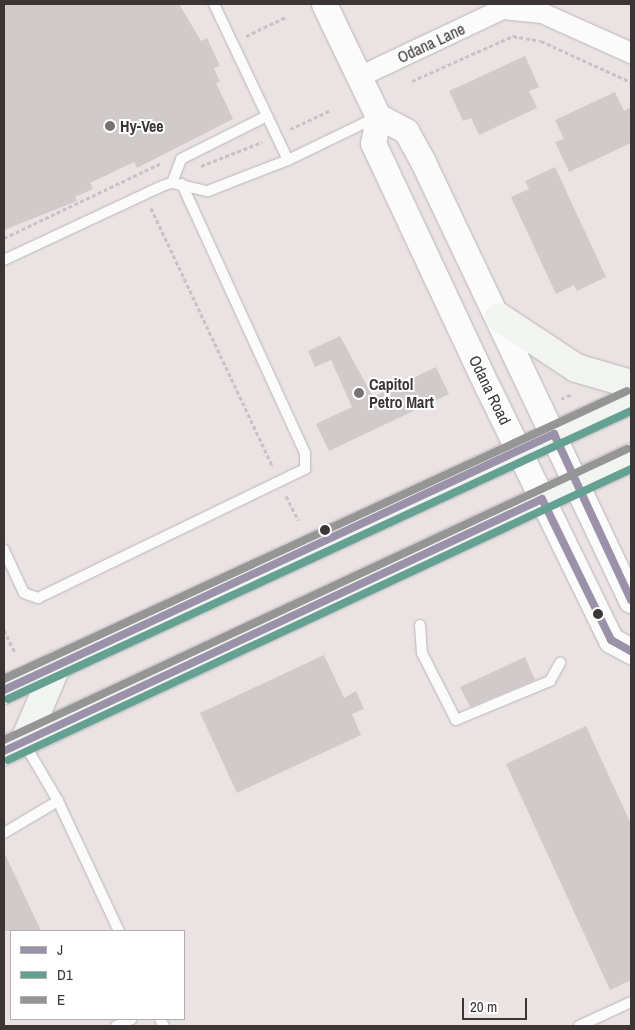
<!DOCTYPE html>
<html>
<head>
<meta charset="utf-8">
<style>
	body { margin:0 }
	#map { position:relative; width:635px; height:1030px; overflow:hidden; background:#eae2e3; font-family:"Archivo Narrow",sans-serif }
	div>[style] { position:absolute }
	.building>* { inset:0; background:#d0cacb }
	.path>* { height:3px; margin-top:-1.5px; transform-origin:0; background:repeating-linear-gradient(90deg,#c5c3c3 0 4px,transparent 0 6.5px) }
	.roads { filter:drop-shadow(0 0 1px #bbb5b6) drop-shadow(0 0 1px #bbb5b6) }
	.service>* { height:10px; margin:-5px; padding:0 5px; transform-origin:5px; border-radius:5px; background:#fcfbfb }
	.minor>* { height:20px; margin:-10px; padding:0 10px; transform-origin:10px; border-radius:10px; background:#fcfbfb }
	.tertiary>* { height:25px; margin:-12.5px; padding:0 12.5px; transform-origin:12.5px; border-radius:12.5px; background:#fcfbfb }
	.secondary>* { height:28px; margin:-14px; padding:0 14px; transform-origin:14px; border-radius:14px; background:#f1f4f1 }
	.bus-1>* { height:8px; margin:-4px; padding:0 4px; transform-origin:4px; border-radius:4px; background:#9b92aa }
	.bus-2>* { height:8px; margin:-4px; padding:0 4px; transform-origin:4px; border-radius:4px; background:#65a192 }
	.bus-3>* { height:8px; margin:-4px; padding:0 4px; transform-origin:4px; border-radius:4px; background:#969595 }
	.dots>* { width:14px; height:14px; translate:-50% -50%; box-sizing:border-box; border:2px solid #fff; border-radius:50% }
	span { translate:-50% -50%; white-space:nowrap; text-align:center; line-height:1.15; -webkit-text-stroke:4px #fff; paint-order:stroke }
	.street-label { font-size:16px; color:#3b3536 }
	.poi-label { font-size:16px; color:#3b3536; font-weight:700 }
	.left { translate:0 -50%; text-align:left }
	.frame { position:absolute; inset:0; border:5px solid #3b3536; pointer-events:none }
	.legend { position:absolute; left:10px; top:930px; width:175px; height:90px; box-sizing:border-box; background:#fff; border:1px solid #b1aeaf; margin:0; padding:6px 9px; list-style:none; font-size:15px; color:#3b3536 }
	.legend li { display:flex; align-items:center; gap:10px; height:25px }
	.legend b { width:25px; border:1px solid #b1aeaf }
	.scale { position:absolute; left:462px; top:998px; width:65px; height:22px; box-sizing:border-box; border:2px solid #3b3536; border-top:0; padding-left:6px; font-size:15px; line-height:18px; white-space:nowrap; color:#3b3536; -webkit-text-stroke:4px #fff; paint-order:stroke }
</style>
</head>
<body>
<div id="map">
	<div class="building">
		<div style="clip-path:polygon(4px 4px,179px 4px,201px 41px,207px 38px,220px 66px,214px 68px,220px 82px,216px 83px,233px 119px,137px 168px,134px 162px,90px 183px,93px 189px,75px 197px,77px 201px,4px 230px)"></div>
		<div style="clip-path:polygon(525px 56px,539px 87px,529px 91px,537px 108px,479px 135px,471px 118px,463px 121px,449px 91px)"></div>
		<div style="clip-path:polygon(615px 92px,624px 111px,631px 107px,631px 143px,569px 172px,555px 142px,564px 139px,555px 120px)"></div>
		<div style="clip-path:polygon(555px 167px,606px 277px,577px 291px,574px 285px,556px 294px,511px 197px,529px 189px,525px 181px)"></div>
		<div style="clip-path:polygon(340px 336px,373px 397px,436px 367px,449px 394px,329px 451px,316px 424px,352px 407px,331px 360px,315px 367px,308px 351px)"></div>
		<div style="clip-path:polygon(324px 655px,344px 698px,356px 691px,364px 709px,352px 714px,361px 735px,237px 793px,200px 713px)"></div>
		<div style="clip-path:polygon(525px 657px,535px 680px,470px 707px,460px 687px)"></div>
		<div style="clip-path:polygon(586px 726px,631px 824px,631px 980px,610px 990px,506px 764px)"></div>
		<div style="clip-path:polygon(4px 852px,41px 931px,4px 931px)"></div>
	</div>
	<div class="path">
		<div style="left:246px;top:36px;width:44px;rotate:-25.4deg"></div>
		<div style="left:412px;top:81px;width:111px;rotate:-24deg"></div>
		<div style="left:513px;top:36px;width:28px;rotate:10deg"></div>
		<div style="left:541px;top:41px;width:99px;rotate:24.5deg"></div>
		<div style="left:290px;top:129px;width:43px;rotate:-24.8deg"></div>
		<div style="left:201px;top:166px;width:66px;rotate:-21.5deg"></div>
		<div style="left:151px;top:208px;width:286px;rotate:64.8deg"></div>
		<div style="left:4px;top:238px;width:174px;rotate:-25.5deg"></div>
		<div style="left:561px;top:399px;width:12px;rotate:-24deg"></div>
		<div style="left:286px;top:496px;width:27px;rotate:63deg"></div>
		<div style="left:4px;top:630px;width:25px;rotate:64deg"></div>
	</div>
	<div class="roads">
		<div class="service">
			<div style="left:288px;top:160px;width:97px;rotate:-25.8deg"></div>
			<div style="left:172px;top:183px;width:26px;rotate:-69deg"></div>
			<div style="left:181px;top:159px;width:96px;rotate:-26.6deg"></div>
			<div style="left:4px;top:260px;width:174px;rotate:-25.1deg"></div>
			<div style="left:162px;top:186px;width:10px;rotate:-17deg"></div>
			<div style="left:172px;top:183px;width:37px;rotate:13deg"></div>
			<div style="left:208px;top:191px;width:86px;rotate:-21.2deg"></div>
			<div style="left:288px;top:160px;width:173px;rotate:-115.4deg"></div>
			<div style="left:4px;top:550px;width:47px;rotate:65.1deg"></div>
			<div style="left:24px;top:593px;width:15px;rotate:20deg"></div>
			<div style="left:38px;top:598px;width:297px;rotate:-25.8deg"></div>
			<div style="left:305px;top:469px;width:16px;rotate:-90deg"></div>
			<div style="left:305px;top:453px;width:296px;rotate:-114.6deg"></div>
			<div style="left:420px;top:625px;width:28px;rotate:86deg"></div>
			<div style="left:422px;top:653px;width:75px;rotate:63.1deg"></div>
			<div style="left:456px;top:720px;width:102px;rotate:-22.5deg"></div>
			<div style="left:550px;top:681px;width:21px;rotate:-61deg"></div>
			<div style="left:24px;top:743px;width:67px;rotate:59.6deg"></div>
			<div style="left:58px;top:801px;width:144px;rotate:64.9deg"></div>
			<div style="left:4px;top:833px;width:63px;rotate:-30.7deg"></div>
			<div style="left:160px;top:1019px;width:8px;rotate:60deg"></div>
			<div style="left:116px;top:1026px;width:17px;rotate:-24deg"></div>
			<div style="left:579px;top:1026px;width:57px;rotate:-24.8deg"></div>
		</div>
		<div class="minor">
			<div style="left:359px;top:77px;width:159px;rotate:-25.3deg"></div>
			<div style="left:503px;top:9px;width:39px;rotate:6deg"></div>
			<div style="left:542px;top:13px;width:98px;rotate:24.2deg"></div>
		</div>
		<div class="tertiary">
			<div style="left:324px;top:4px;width:124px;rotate:64.3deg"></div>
			<div style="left:378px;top:116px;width:27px;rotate:100deg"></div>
			<div style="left:373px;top:143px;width:268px;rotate:64.9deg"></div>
			<div style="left:487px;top:386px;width:283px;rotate:64deg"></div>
			<div style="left:611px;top:640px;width:23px;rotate:29deg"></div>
			<div style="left:378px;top:116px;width:32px;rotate:28deg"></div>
			<div style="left:406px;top:131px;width:35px;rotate:61deg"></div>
			<div style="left:423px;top:162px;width:485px;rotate:64.6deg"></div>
		</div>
		<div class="secondary">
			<div style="left:499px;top:317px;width:92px;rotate:33.5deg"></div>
			<div style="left:576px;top:368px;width:57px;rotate:16.2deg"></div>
			<div style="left:4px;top:690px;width:691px;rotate:-24.82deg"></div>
			<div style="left:24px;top:742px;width:84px;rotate:-66.8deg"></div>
			<div style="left:4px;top:751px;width:692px;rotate:-25.05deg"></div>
		</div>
	</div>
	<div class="bus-1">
		<div style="left:4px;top:690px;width:607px;rotate:-24.96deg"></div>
		<div style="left:554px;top:434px;width:183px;rotate:65.1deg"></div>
		<div style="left:4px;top:751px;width:594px;rotate:-25.1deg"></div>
		<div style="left:542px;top:499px;width:157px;rotate:63.9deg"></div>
		<div style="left:611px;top:640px;width:23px;rotate:29deg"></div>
	</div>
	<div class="bus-2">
		<div style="left:8px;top:699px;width:686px;rotate:-24.81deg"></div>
		<div style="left:8px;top:760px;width:688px;rotate:-25.04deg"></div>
	</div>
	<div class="bus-3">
		<div style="left:4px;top:679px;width:686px;rotate:-24.81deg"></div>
		<div style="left:4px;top:740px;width:688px;rotate:-25.04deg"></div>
	</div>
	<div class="dots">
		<div style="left:110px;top:126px;background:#787273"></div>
		<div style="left:359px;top:393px;background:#787273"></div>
		<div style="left:325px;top:530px;background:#3b3536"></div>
		<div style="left:598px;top:614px;background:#3b3536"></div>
	</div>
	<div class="street-label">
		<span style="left:431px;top:43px;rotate:-25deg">Odana Lane</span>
		<span style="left:490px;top:390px;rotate:64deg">Odana Road</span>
	</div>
	<div class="poi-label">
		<span class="left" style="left:120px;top:126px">Hy-Vee</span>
		<span class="left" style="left:369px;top:393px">Capitol<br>Petro Mart</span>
	</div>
	<div class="frame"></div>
	<ul class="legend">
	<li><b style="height:6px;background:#9b92aa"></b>J</li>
	<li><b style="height:6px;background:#65a192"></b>D1</li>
	<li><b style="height:6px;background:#969595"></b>E</li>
	</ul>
	<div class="scale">20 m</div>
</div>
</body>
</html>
